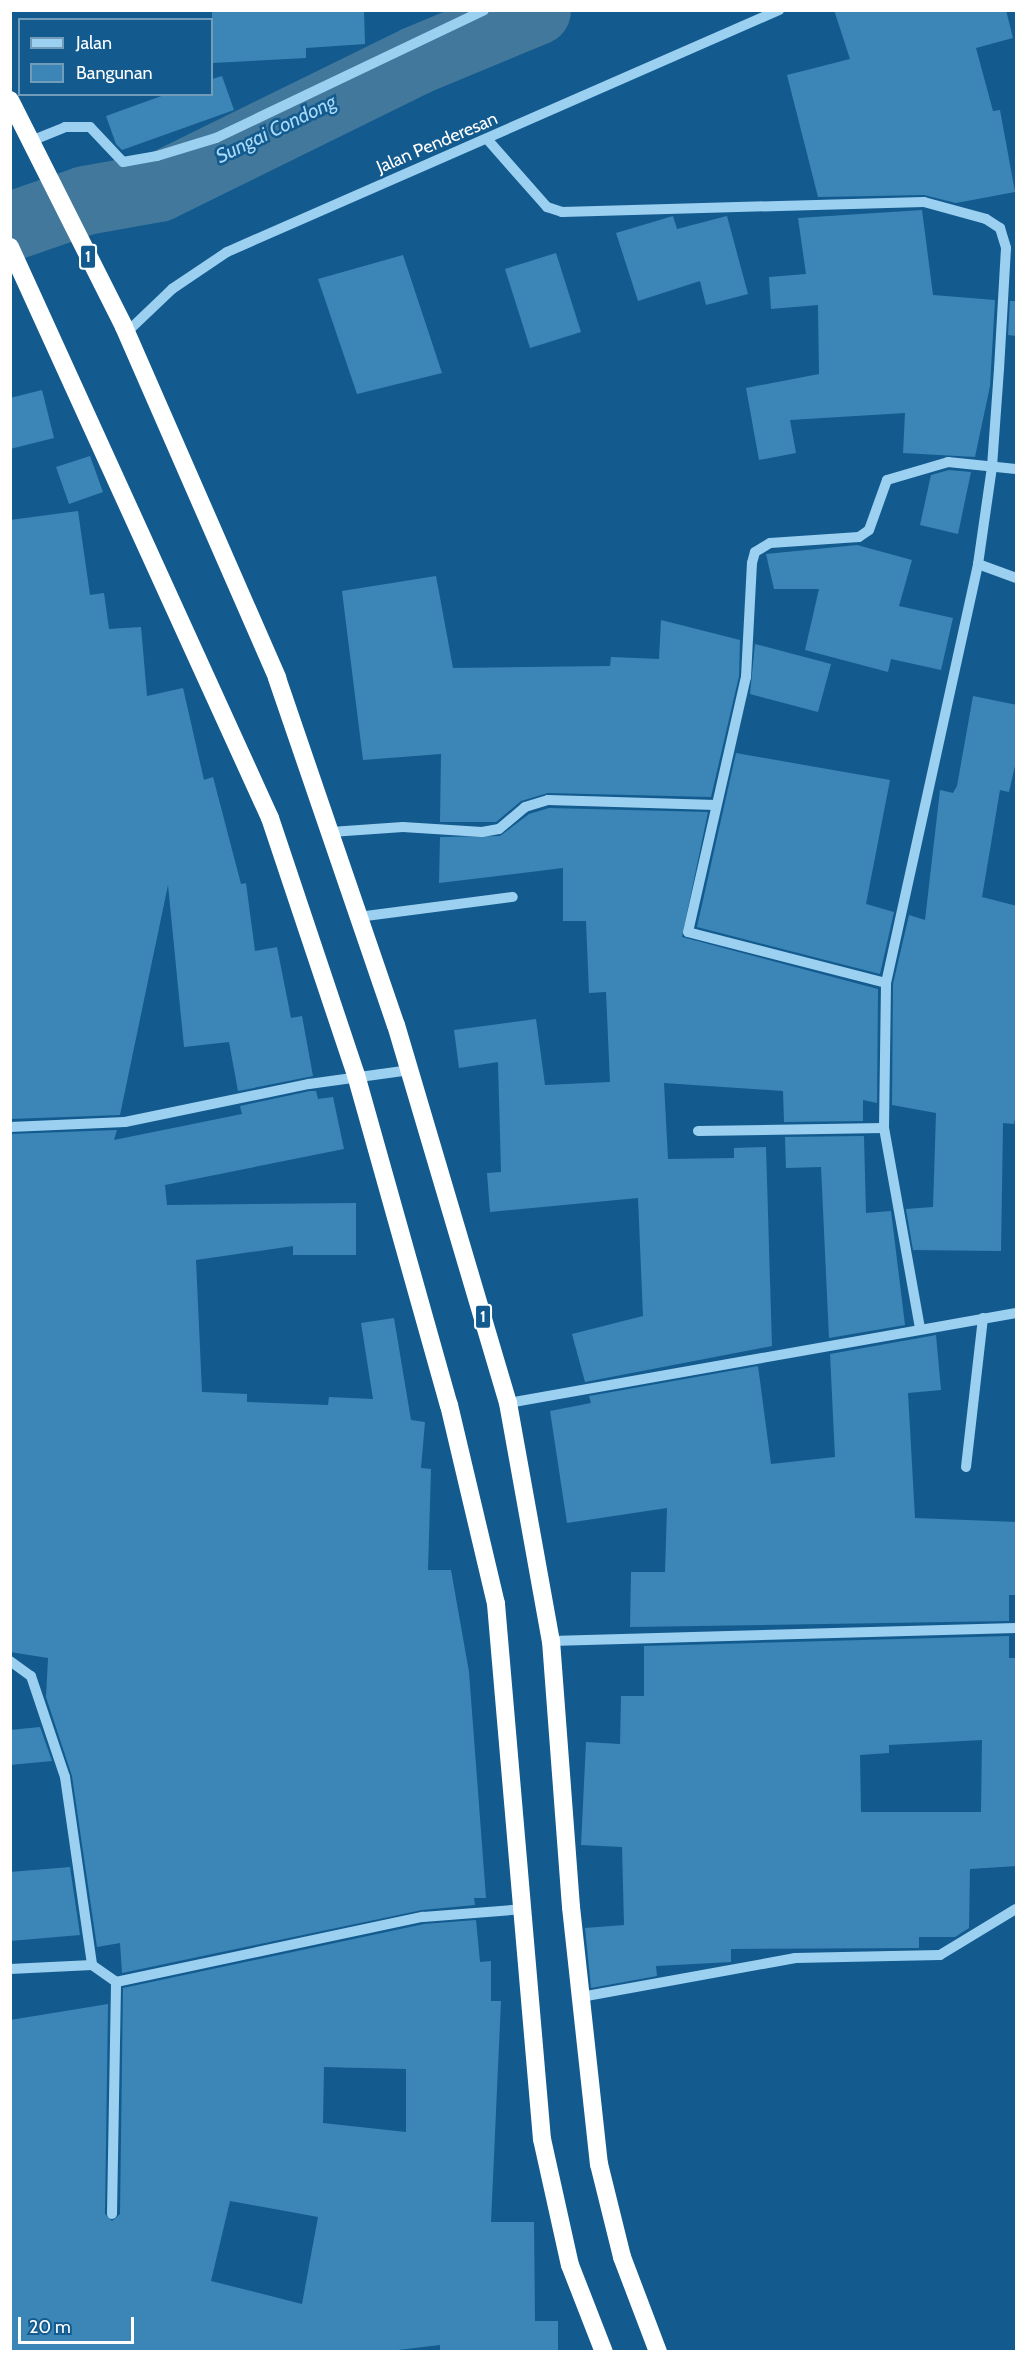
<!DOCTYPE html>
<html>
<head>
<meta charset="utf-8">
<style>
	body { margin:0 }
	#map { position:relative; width:1027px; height:2362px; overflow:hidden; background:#135b8e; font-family:Cabin,sans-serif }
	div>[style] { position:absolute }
	.river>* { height:69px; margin:-34.5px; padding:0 34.5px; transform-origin:34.5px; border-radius:34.5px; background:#42789c }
	.building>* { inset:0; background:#3b86b7 }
	.minor>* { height:10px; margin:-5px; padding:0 5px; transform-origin:5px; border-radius:5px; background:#9cd0f1 }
	.highway>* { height:18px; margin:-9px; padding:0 9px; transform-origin:9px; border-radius:9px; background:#fff }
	span { translate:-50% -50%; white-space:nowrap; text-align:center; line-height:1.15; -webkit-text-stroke:5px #135b8e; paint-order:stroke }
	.shield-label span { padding:2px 4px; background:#135b8e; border:2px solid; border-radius:4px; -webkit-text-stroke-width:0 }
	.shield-label { font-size:16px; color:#fff; font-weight:700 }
	.street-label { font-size:18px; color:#fff }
	.water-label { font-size:20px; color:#a8d9f8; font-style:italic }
	.frame { position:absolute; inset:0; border:12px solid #fff; pointer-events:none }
	.legend { position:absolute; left:18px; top:18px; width:195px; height:78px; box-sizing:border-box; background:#135b8e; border:2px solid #719dbb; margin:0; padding:8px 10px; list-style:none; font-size:18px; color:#fff }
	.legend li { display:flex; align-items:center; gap:12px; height:30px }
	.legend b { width:30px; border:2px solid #719dbb }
	.scale { position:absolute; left:18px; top:2317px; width:116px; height:27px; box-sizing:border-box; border:3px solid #fff; border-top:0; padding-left:8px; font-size:18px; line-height:21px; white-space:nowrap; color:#fff; -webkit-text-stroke:4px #135b8e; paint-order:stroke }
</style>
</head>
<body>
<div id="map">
	<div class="river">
		<div style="left:10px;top:226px;width:79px;rotate:-19.1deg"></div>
		<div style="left:85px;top:200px;width:74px;rotate:-10.1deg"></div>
		<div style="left:158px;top:187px;width:288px;rotate:-26.2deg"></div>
		<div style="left:416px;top:60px;width:130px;rotate:-22.6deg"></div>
	</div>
	<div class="building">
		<div style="clip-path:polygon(212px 10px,364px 10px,365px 44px,306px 48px,306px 58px,212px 63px)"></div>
		<div style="clip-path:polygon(834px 10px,1006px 10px,1013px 38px,976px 48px,993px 111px,1000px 110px,1015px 192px,956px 203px,924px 195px,818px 197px,787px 75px,850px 59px)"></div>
		<div style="clip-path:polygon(222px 76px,234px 110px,122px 150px,116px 144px,106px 116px,167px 94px,212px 94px,212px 79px)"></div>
		<div style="clip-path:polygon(922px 210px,933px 295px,995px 300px,990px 386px,975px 457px,903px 453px,905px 413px,790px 420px,796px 453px,759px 460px,746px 388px,819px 374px,818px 305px,771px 309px,769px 277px,806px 274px,798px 218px)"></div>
		<div style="clip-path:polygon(673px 216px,677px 229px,727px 216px,748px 294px,706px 305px,700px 281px,638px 301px,616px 233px)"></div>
		<div style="clip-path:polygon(556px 253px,581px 332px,530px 348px,505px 269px)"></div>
		<div style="clip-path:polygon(403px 255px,442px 373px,357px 394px,318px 279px)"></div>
		<div style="clip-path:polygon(1010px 301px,1017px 301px,1017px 336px,1008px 335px)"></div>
		<div style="clip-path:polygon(42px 390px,54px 438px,10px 449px,10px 398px)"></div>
		<div style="clip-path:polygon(90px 456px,103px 492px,69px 504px,56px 467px)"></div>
		<div style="clip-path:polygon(949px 470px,971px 472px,958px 534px,920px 525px,931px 475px)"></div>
		<div style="clip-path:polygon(78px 511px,90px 595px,104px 593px,109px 629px,141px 627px,147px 696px,183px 688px,204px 780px,213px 777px,241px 884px,246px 883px,255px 951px,277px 947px,291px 1018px,302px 1016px,313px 1076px,238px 1091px,229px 1042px,184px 1047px,168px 885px,120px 1115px,10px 1119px,10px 520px)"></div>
		<div style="clip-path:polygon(857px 545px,912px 560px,899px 606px,953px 618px,941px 670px,891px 659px,888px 672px,805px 650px,819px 589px,774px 589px,766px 554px)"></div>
		<div style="clip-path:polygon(436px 576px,453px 668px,610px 666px,611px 657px,659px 659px,661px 620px,740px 640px,739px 676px,711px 797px,548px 793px,521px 801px,496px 822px,440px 822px,441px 754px,363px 760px,342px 591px)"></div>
		<div style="clip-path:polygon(755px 644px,831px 664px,818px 712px,750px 694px)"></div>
		<div style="clip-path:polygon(973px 696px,1017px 705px,1017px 757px,1009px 792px,1000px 790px,982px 897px,1017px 906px,1017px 1107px,1014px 1124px,1003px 1123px,1001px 1251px,913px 1250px,906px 1209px,933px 1207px,936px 1113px,892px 1105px,893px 984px,909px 915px,925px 920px,940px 790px,953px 793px,957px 786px)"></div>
		<div style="clip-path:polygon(736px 753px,890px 780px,866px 904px,894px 912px,880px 974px,697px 927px)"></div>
		<div style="clip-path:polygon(549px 808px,708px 812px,682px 937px,878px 989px,877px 1103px,863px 1100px,863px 1121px,784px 1122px,783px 1091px,664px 1083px,668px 1159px,734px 1158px,734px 1148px,766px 1147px,772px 1346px,585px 1382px,572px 1334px,643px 1316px,638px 1198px,490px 1212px,487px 1173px,501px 1172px,498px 1062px,459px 1068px,454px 1030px,536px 1019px,545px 1085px,610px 1082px,606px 992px,589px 993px,586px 921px,563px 921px,563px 868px,439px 883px,440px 837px,500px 836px,529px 814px)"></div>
		<div style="clip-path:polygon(310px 1091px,316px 1091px,318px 1099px,333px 1097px,344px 1149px,165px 1185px,167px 1205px,356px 1203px,356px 1255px,293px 1255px,293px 1246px,196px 1260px,202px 1392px,247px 1394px,247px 1402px,328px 1405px,329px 1397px,373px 1399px,361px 1323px,394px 1318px,411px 1420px,425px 1422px,421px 1468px,431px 1469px,428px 1570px,451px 1570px,469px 1672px,486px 1898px,474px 1898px,475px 1905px,422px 1910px,122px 1973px,120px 1943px,97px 1947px,72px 1776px,46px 1697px,48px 1658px,10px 1652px,10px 1134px,117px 1130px,114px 1140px,242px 1114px,240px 1106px)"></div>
		<div style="clip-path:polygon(864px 1136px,866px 1213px,891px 1211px,905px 1325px,829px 1338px,821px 1167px,786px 1168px,785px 1137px)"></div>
		<div style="clip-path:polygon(936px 1335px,941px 1390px,908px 1393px,915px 1518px,1017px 1522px,1017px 1595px,1009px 1595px,1009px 1621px,630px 1627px,631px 1572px,665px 1572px,667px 1508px,567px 1523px,550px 1411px,591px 1403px,589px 1396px,758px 1366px,771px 1464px,835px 1457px,830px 1354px)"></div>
		<div style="clip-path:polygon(evenodd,1009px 1636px,1009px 1658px,1017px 1658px,1017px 1866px,970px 1869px,969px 1928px,955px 1937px,919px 1937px,919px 1948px,731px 1949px,731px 1962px,656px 1966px,657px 1976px,591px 1988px,585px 1928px,624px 1925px,622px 1847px,581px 1845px,586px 1742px,620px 1744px,621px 1696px,644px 1696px,644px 1646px,1009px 1636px,982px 1740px,981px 1812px,861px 1812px,860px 1755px,889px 1753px,889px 1745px,982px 1740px)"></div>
		<div style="clip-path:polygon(40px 1727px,52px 1761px,10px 1765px,10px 1730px)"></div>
		<div style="clip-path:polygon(70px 1867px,80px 1935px,10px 1941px,10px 1872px)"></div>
		<div style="clip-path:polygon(evenodd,476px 1920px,480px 1962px,491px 1961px,491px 2001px,501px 2001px,491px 2222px,534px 2222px,535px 2321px,558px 2321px,558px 2352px,440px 2352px,440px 2345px,381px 2352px,10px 2352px,10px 2020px,108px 2004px,105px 2214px,112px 2221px,120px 2214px,123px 1988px,424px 1924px,476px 1920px,324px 2067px,406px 2069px,406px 2132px,323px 2123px,324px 2067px,476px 1920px,230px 2201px,318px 2217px,302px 2304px,211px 2281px,230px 2201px)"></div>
	</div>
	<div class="minor">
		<div style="left:487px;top:139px;width:91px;rotate:48.6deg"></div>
		<div style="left:547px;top:207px;width:16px;rotate:18deg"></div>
		<div style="left:562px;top:212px;width:362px;rotate:-1.6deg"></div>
		<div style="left:924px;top:202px;width:64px;rotate:15.3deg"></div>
		<div style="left:986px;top:219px;width:17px;rotate:33deg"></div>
		<div style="left:1000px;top:228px;width:21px;rotate:73deg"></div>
		<div style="left:1006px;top:248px;width:121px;rotate:93.3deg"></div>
		<div style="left:999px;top:369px;width:98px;rotate:94.1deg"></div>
		<div style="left:992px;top:467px;width:98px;rotate:98.2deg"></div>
		<div style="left:978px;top:564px;width:40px;rotate:20.2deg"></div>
		<div style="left:31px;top:141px;width:37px;rotate:-22deg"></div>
		<div style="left:65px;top:127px;width:25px"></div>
		<div style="left:90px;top:127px;width:48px;rotate:46.7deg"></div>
		<div style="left:123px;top:162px;width:35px;rotate:-10deg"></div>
		<div style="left:157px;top:156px;width:62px;rotate:-17deg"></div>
		<div style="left:216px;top:138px;width:297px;rotate:-25.5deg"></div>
		<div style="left:126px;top:333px;width:64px;rotate:-43.7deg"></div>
		<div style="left:172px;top:289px;width:66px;rotate:-33.9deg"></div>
		<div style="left:227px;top:252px;width:603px;rotate:-23.67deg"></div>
		<div style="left:331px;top:832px;width:72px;rotate:-4deg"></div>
		<div style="left:403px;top:827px;width:79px;rotate:3.6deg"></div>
		<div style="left:482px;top:832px;width:17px;rotate:-10deg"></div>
		<div style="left:499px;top:829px;width:34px;rotate:-40deg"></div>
		<div style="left:525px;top:807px;width:24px;rotate:-17deg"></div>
		<div style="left:548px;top:800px;width:168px;rotate:1.7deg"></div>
		<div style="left:358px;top:917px;width:156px;rotate:-7.4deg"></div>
		<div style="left:886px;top:983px;width:429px;rotate:-77.6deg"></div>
		<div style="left:10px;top:1127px;width:115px;rotate:-2.5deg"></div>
		<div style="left:125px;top:1122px;width:188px;rotate:-11.7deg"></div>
		<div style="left:309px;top:1084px;width:102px;rotate:-7.9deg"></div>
		<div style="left:884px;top:1128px;width:145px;rotate:-89.2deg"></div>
		<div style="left:886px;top:983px;width:204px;rotate:-165.6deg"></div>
		<div style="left:688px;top:932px;width:262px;rotate:-77.2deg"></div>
		<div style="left:746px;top:677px;width:114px;rotate:-87deg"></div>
		<div style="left:752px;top:563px;width:11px;rotate:-75deg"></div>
		<div style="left:755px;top:552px;width:17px;rotate:-31deg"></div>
		<div style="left:770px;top:543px;width:89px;rotate:-3.9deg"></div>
		<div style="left:859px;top:537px;width:12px;rotate:-35deg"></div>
		<div style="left:869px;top:530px;width:53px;rotate:-70.2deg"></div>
		<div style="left:887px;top:480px;width:64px;rotate:-16.4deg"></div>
		<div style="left:948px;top:462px;width:68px;rotate:5.9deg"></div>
		<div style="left:698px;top:1131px;width:186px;rotate:-0.9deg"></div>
		<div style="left:884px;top:1128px;width:204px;rotate:79.8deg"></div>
		<div style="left:508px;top:1403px;width:516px;rotate:-10.05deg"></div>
		<div style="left:966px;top:1467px;width:150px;rotate:-83.5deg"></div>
		<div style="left:551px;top:1641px;width:465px;rotate:-1.6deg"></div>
		<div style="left:10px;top:1661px;width:26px;rotate:36deg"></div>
		<div style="left:31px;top:1676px;width:107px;rotate:71.4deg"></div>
		<div style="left:65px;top:1777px;width:190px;rotate:81.8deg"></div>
		<div style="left:10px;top:1969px;width:82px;rotate:-2.8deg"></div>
		<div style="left:92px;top:1965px;width:29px;rotate:35deg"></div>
		<div style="left:116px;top:1982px;width:314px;rotate:-12deg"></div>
		<div style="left:423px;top:1917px;width:102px;rotate:-4.5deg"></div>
		<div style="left:581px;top:1997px;width:218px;rotate:-10.3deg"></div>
		<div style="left:795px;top:1958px;width:145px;rotate:-1.2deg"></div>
		<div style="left:940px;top:1955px;width:89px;rotate:-31.2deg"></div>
		<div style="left:112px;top:2214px;width:232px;rotate:-89deg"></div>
	</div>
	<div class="highway">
		<div style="left:10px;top:100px;width:254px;rotate:63.3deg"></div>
		<div style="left:124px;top:327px;width:383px;rotate:66.4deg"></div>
		<div style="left:277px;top:678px;width:367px;rotate:71.1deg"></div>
		<div style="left:396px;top:1025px;width:394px;rotate:73.5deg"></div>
		<div style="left:508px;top:1403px;width:242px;rotate:79.8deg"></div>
		<div style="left:551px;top:1641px;width:267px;rotate:85.7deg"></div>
		<div style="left:571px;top:1907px;width:259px;rotate:83.8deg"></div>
		<div style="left:599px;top:2164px;width:96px;rotate:76.1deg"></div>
		<div style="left:622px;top:2257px;width:102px;rotate:69.2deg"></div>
		<div style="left:10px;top:247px;width:627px;rotate:65.52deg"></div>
		<div style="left:270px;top:818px;width:271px;rotate:71.5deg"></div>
		<div style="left:356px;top:1075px;width:343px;rotate:74.3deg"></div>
		<div style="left:449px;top:1405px;width:204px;rotate:76.7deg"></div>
		<div style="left:496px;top:1604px;width:537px;rotate:85.09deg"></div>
		<div style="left:542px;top:2139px;width:129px;rotate:77.5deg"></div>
		<div style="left:570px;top:2265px;width:93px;rotate:68.7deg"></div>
	</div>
	<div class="shield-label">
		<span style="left:88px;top:257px">1</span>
		<span style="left:483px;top:1317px">1</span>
	</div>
	<div class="street-label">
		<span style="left:437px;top:143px;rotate:-23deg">Jalan Penderesan</span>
	</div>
	<div class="water-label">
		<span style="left:276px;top:129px;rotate:-26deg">Sungai Condong</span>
	</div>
	<div class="frame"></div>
	<ul class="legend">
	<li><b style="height:8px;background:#9cd0f1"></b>Jalan</li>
	<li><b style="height:16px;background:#3b86b7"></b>Bangunan</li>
	</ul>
	<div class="scale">20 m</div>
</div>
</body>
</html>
